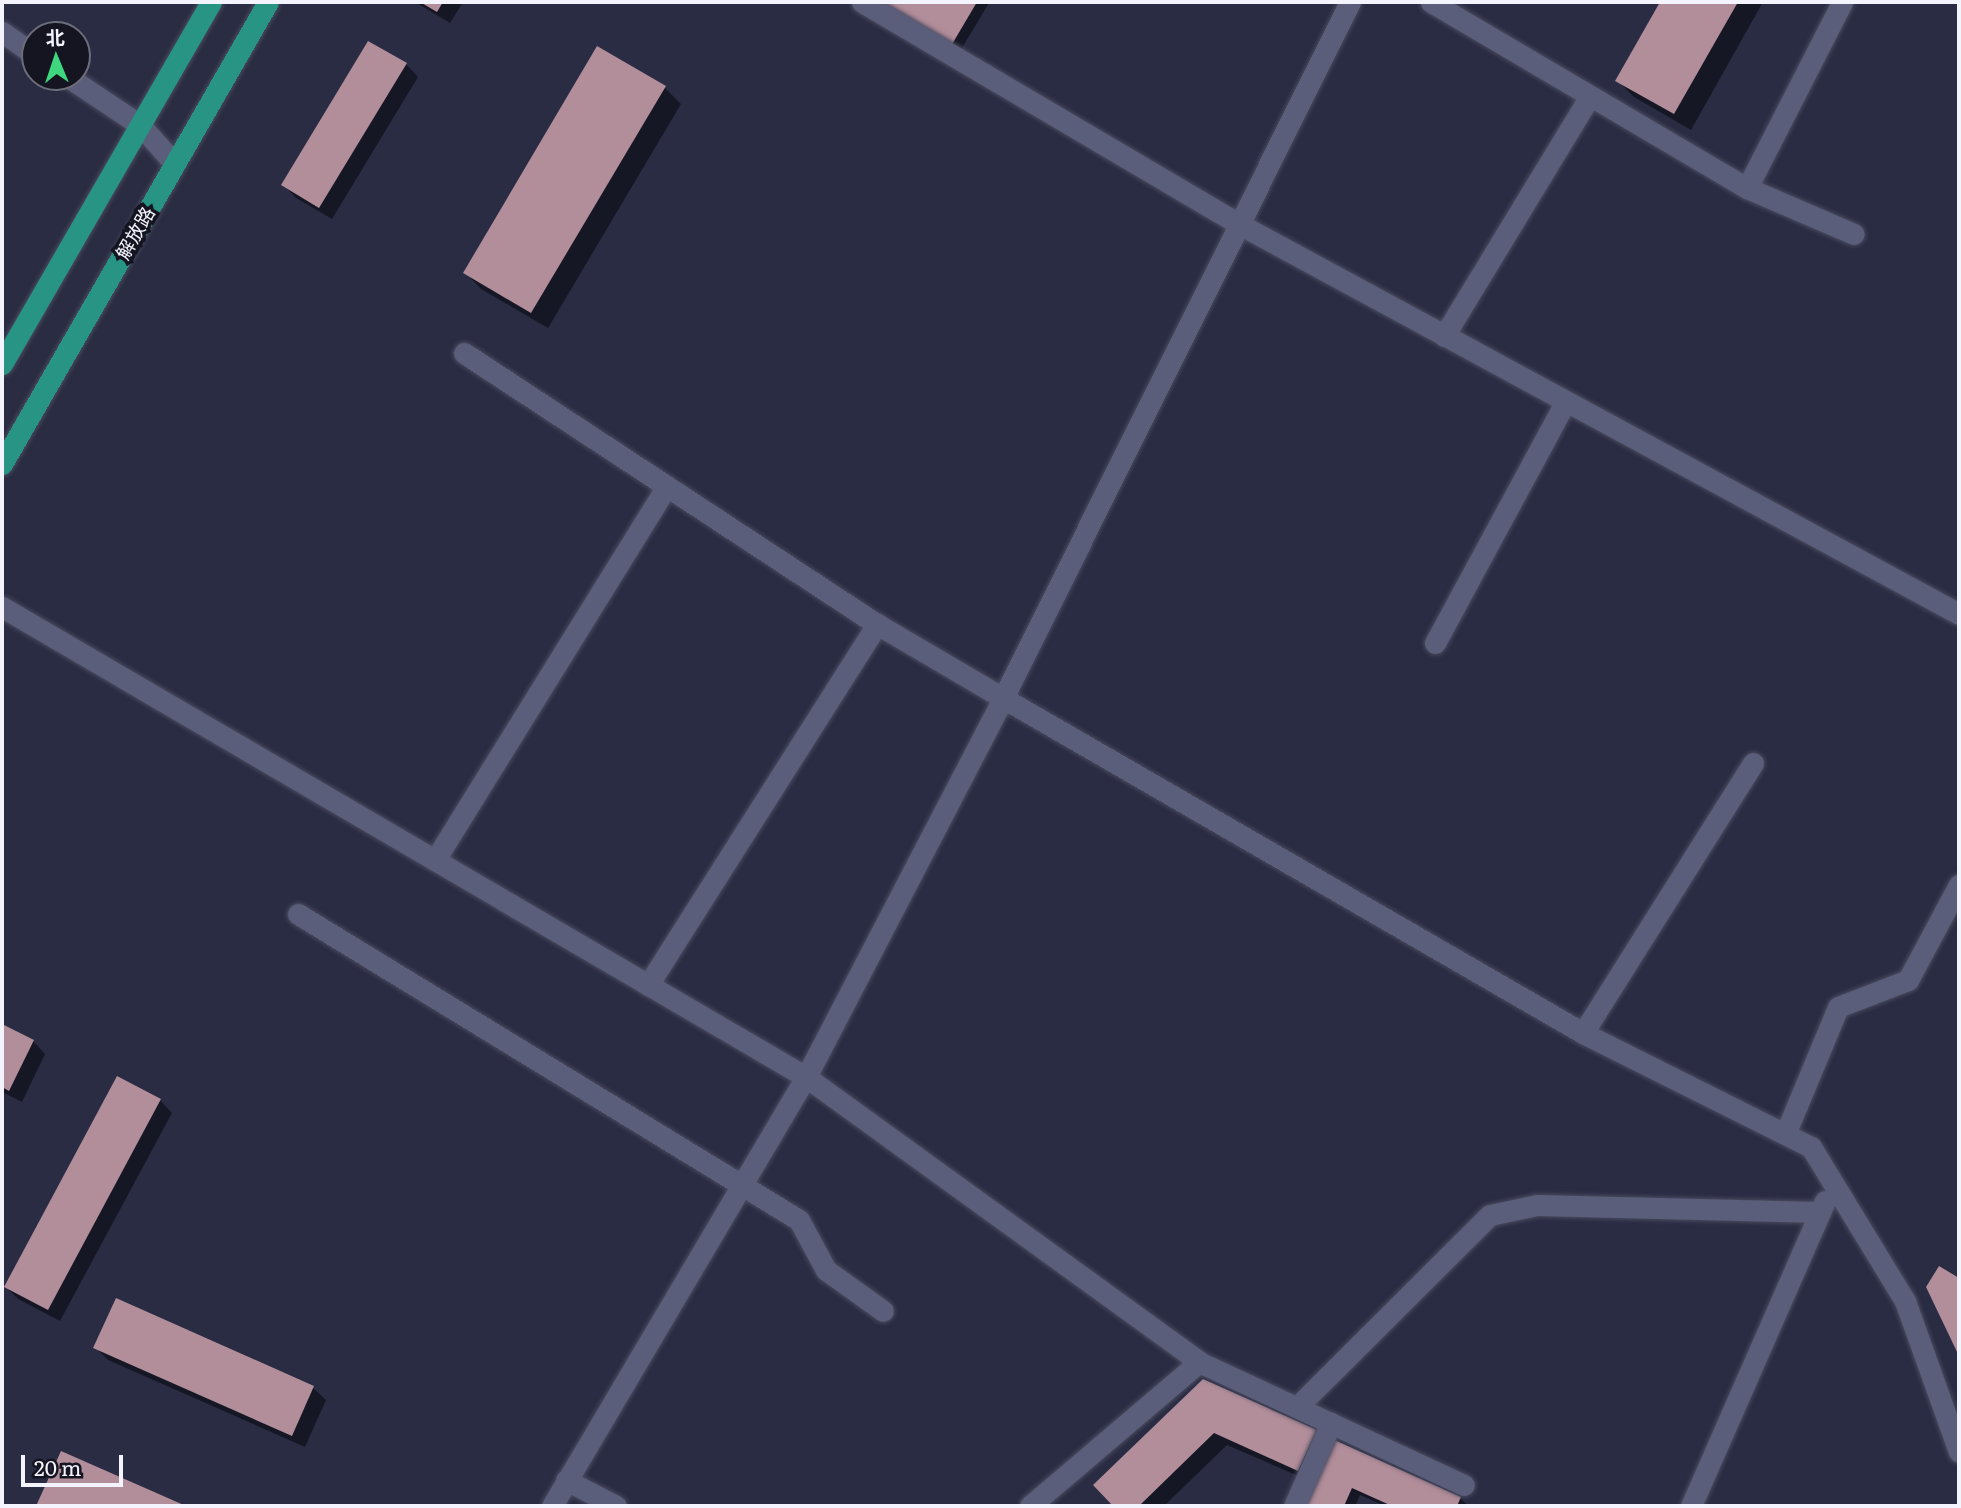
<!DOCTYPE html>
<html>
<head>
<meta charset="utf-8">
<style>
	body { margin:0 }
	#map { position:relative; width:1961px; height:1508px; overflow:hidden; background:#2a2c44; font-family:Literata,"Noto Sans SC",serif }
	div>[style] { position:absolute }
	.shadow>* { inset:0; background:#0007 }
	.building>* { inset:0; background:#b28d9a }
	.roads { filter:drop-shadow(0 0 2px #494a5d) drop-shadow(0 0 2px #494a5d) }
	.minor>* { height:21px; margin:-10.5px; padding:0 10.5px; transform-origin:10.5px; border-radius:10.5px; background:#5b5e7a }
	.major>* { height:21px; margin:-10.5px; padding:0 10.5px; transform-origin:10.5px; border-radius:10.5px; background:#289484 }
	span { translate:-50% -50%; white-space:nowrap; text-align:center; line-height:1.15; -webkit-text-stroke:7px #141520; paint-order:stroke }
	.street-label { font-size:19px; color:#f3f4fe }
	.frame { position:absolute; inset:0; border:4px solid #f3f4fe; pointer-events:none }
	.north { position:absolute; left:21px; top:21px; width:70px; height:70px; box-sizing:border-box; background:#141520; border:2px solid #6d6e79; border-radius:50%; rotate:358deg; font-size:19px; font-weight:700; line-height:28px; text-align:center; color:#f3f4fe }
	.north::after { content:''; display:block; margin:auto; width:24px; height:32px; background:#3ed77d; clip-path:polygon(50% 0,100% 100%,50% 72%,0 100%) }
	.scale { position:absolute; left:21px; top:1455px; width:102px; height:32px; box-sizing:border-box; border:4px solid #f3f4fe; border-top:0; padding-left:9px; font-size:21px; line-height:24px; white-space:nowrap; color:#f3f4fe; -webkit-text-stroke:5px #141520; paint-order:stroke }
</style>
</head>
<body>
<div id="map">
	<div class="shadow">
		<div style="clip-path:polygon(415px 2px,463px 2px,450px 23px)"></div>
		<div style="clip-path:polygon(871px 2px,987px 2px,989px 3px,959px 53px)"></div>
		<div style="clip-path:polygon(1662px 2px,1763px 2px,1691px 130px,1634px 97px,1618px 81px)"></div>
		<div style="clip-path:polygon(406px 64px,418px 77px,332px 219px,296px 198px,284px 185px)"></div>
		<div style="clip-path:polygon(665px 88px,681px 104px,548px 328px,481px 289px,465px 272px)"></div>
		<div style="clip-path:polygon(2px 1026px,33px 1041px,45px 1054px,22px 1102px,2px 1092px)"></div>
		<div style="clip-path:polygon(160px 1100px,172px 1113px,60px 1321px,18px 1299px,6px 1287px)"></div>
		<div style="clip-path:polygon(95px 1347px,313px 1388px,326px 1400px,305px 1447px,108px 1360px)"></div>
		<div style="clip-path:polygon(1203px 1382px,1460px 1498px,1468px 1506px,1385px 1506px,1360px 1495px,1355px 1506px,1301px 1506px,1312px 1482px,1227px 1445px,1164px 1506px,1116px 1506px,1096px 1485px)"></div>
		<div style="clip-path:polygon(62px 1453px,181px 1506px,38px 1506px)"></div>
	</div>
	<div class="building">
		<div style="clip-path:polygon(420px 2px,443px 2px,437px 12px)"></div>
		<div style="clip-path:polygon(874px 2px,977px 2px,951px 46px)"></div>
		<div style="clip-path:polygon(1660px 2px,1738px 2px,1674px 114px,1615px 81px)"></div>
		<div style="clip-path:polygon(368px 41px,407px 63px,319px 208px,281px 185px)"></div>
		<div style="clip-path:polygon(597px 46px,666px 86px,531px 313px,463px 273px)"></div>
		<div style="clip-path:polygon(2px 1024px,34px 1040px,9px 1091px,2px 1087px)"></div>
		<div style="clip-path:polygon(117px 1076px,161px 1099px,48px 1310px,4px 1287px)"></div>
		<div style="clip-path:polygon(1939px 1266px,1959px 1278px,1959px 1356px,1926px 1287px)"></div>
		<div style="clip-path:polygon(116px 1298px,314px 1386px,292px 1436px,93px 1348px)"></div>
		<div style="clip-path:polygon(1203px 1379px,1317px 1430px,1298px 1471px,1214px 1433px,1139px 1506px,1113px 1506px,1093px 1485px)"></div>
		<div style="clip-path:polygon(1330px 1438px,1461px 1497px,1457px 1506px,1392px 1506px,1352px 1488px,1344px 1506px,1299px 1506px)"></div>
		<div style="clip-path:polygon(61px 1451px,186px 1506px,36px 1506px)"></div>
	</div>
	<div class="roads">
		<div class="minor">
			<div style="left:862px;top:2px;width:438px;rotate:30.5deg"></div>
			<div style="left:1239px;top:224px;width:819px;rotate:28.44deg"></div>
			<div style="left:1431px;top:2px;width:367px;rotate:30.5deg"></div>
			<div style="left:1747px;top:188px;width:116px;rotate:23.3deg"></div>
			<div style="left:2px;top:32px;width:40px;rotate:34.9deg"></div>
			<div style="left:68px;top:77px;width:87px;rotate:33.7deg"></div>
			<div style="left:140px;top:125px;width:52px;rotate:48.1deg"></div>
			<div style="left:1747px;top:188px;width:209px;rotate:-62.9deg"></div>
			<div style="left:1444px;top:336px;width:281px;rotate:-58.7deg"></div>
			<div style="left:464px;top:353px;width:494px;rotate:33.3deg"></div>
			<div style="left:877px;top:624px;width:146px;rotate:30.4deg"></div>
			<div style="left:1003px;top:698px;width:670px;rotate:30.01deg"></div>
			<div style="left:1583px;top:1033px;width:255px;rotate:26.6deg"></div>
			<div style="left:1811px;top:1147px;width:180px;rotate:58.6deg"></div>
			<div style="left:1905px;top:1301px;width:160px;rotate:70.3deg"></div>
			<div style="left:2px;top:607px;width:931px;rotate:30.31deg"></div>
			<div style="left:806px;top:1077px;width:485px;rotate:35.9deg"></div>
			<div style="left:1199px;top:1362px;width:292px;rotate:24.9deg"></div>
			<div style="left:1435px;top:643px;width:273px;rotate:-61.6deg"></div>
			<div style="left:435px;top:860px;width:440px;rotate:-58.2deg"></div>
			<div style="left:298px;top:914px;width:587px;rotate:31.42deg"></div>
			<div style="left:799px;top:1220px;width:57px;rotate:61.6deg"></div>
			<div style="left:826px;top:1270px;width:70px;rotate:35.7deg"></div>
			<div style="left:648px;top:985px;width:428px;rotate:-57.6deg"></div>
			<div style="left:1583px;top:1033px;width:319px;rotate:-57.8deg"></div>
			<div style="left:1786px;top:1132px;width:135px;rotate:-67.4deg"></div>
			<div style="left:1838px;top:1007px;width:75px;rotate:-21.1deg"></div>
			<div style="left:1908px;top:980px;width:108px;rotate:-61.8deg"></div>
			<div style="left:1297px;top:1407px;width:272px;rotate:-44.9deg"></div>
			<div style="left:1490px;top:1215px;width:48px;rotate:-12deg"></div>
			<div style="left:1537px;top:1205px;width:283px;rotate:1.4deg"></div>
			<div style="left:566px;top:1480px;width:56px;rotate:27.5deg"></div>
			<div style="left:552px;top:1506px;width:499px;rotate:-59.4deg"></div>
			<div style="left:806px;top:1077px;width:427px;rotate:-62.5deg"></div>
			<div style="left:1003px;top:698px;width:778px;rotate:-63.5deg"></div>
			<div style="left:1030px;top:1506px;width:222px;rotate:-40.4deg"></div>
			<div style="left:1294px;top:1506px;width:91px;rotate:-66deg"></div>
			<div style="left:1691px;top:1506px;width:333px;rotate:-66.3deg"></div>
		</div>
		<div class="major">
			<div style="left:2px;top:364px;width:418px;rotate:-60deg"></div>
			<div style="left:2px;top:464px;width:533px;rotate:-60.07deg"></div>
		</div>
	</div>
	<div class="street-label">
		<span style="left:135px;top:233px;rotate:-60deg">解放路</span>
	</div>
	<div class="frame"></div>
	<div class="north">北</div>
	<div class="scale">20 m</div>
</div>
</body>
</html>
